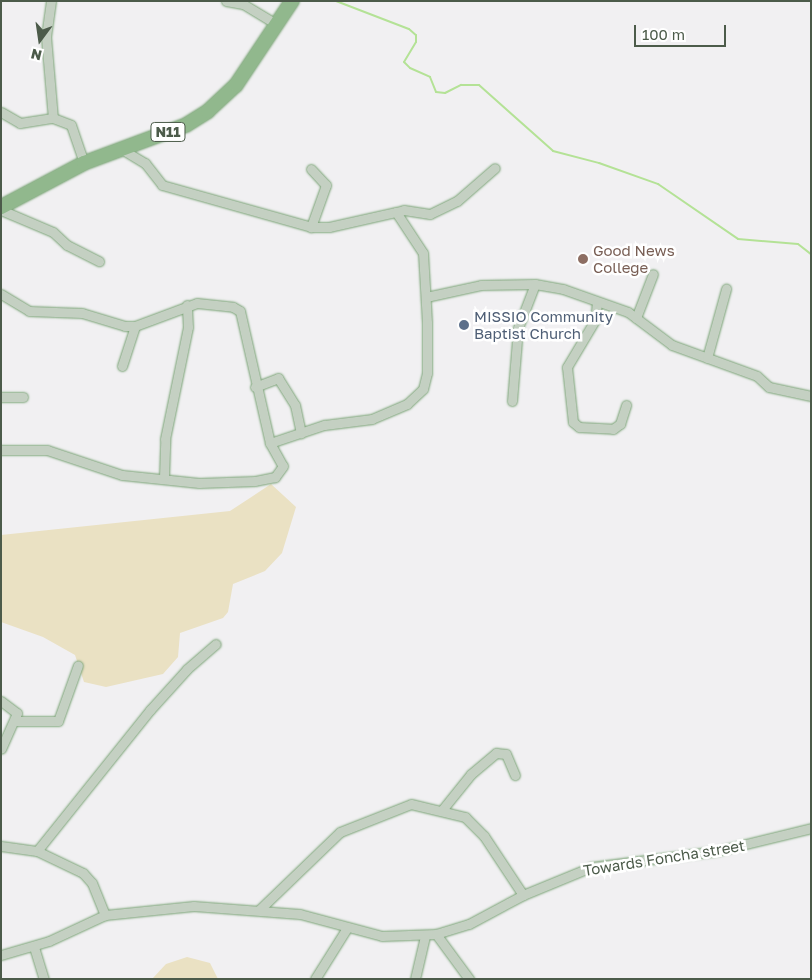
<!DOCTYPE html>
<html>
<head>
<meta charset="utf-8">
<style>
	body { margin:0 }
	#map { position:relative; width:812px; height:980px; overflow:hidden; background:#f1f0f2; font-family:"Golos Text",sans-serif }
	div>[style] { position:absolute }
	.green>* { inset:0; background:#eae1c3 }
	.stream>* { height:2px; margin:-1px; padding:0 1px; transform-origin:1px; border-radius:1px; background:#b4e296 }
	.roads { filter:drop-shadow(0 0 1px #7ca478) drop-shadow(0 0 1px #7ca478) }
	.minor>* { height:9px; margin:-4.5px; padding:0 4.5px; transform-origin:4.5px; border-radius:4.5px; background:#c4d0c2 }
	.highway>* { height:14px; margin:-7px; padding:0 7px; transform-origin:7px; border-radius:7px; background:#91b88d }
	.dots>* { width:14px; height:14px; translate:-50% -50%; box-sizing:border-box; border:2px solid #fff; border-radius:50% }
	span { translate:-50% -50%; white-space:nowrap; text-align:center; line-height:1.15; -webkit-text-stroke:5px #fff; paint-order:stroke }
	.shield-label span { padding:1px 4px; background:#fff; border:1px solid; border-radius:4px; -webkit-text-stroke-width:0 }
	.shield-label { font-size:14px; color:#4c5b4a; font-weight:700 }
	.education-label { font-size:15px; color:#785e54 }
	.left { translate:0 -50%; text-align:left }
	.service-label { font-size:15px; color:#4e5e75 }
	.street-label { font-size:15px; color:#4c5b4a }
	.frame { position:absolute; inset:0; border:2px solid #4c5b4a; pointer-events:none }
	.north { position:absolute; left:15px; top:15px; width:50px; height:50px; -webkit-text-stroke:4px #fff; paint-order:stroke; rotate:194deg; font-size:14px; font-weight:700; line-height:20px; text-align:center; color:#4c5b4a }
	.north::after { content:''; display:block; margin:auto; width:18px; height:22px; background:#4c5b4a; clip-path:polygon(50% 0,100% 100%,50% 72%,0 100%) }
	.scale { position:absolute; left:634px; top:25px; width:92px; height:22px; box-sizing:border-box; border:2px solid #4c5b4a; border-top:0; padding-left:6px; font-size:15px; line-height:18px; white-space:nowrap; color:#4c5b4a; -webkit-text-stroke:4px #fff; paint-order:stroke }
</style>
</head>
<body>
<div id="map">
	<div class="green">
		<div style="clip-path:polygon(271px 484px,296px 507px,282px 553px,265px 571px,233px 584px,228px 612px,223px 618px,180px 633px,178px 657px,163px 674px,106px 687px,84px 682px,75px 655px,43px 637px,1px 622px,1px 535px,230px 511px)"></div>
		<div style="clip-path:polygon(187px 957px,210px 963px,218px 979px,152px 979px,166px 964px)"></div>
	</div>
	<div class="stream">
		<div style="left:336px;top:1px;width:78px;rotate:21deg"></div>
		<div style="left:409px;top:29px;width:9px;rotate:41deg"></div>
		<div style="left:416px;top:35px;width:7px;rotate:90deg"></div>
		<div style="left:416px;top:42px;width:23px;rotate:121deg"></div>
		<div style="left:404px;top:62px;width:8px;rotate:45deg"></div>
		<div style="left:410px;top:68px;width:22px;rotate:24deg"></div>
		<div style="left:430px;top:77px;width:16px;rotate:68deg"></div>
		<div style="left:436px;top:92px;width:9px;rotate:6deg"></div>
		<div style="left:445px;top:93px;width:18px;rotate:-27deg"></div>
		<div style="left:461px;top:85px;width:18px"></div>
		<div style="left:479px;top:85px;width:99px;rotate:41.7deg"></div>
		<div style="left:553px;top:151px;width:48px;rotate:14.6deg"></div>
		<div style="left:599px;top:163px;width:63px;rotate:19.6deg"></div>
		<div style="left:658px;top:184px;width:97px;rotate:34.5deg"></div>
		<div style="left:738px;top:239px;width:60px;rotate:4.8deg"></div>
		<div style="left:798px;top:244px;width:16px;rotate:38deg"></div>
	</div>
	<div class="roads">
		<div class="minor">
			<div style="left:51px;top:1px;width:36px;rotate:98deg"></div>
			<div style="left:46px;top:37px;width:81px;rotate:85.1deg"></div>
			<div style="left:226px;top:1px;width:17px;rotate:10deg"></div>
			<div style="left:243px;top:4px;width:37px;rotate:31deg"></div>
			<div style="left:1px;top:112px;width:22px;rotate:30deg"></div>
			<div style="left:20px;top:123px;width:33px;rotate:-9deg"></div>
			<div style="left:53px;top:118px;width:19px;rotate:21deg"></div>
			<div style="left:71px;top:125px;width:40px;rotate:71.1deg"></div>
			<div style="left:123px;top:150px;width:26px;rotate:31deg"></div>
			<div style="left:145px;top:163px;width:28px;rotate:52deg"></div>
			<div style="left:162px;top:185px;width:155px;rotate:15.7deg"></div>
			<div style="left:311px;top:227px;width:18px"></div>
			<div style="left:329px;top:227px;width:69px;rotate:-12.6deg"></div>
			<div style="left:396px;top:212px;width:49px;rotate:56.6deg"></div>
			<div style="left:423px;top:253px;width:70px;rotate:86.7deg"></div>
			<div style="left:427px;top:323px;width:50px;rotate:90deg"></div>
			<div style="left:427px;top:373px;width:16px;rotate:104deg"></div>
			<div style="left:423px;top:389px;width:22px;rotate:137deg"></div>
			<div style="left:407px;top:404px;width:38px;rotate:157deg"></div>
			<div style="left:372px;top:419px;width:48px;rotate:172.9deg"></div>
			<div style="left:324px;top:425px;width:57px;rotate:161.6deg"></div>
			<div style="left:311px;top:169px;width:22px;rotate:47deg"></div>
			<div style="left:326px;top:185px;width:45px;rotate:109.7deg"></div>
			<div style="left:1px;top:210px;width:56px;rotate:22.9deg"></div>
			<div style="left:53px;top:232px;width:19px;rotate:43deg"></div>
			<div style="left:67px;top:245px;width:36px;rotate:27deg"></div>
			<div style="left:396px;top:212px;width:8px;rotate:-14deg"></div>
			<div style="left:404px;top:210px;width:26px;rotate:9deg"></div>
			<div style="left:430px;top:214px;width:30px;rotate:-26deg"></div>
			<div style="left:457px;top:201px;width:50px;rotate:-41deg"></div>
			<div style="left:1px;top:294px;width:33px;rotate:31deg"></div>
			<div style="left:29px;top:311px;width:53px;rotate:2.2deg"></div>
			<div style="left:82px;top:313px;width:45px;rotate:16.8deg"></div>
			<div style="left:125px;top:326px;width:10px"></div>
			<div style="left:135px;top:326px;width:66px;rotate:-20.4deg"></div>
			<div style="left:197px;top:303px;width:36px;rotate:6deg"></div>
			<div style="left:233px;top:307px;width:8px;rotate:30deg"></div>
			<div style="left:240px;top:311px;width:135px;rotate:77.2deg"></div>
			<div style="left:270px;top:443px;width:26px;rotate:61deg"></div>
			<div style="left:283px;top:466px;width:14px;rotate:126deg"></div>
			<div style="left:275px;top:477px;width:20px;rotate:169deg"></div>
			<div style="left:255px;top:481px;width:56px;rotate:178deg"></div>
			<div style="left:199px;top:483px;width:77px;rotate:-174.1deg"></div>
			<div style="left:122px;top:475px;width:79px;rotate:-161.6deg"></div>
			<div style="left:47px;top:450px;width:46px;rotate:180deg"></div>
			<div style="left:426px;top:297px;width:56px;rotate:-12.3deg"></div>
			<div style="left:481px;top:285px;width:54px;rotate:-1.1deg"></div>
			<div style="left:535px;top:284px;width:28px;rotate:10deg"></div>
			<div style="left:563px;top:289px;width:69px;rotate:19.5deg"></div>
			<div style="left:628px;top:312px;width:55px;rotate:36.9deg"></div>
			<div style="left:672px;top:345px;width:90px;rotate:20deg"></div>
			<div style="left:757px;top:376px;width:16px;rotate:43deg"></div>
			<div style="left:769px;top:387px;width:43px;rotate:12.1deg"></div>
			<div style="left:597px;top:302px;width:18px;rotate:96deg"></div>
			<div style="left:595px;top:320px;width:55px;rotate:120.8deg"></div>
			<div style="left:567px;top:367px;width:55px;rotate:83.8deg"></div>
			<div style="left:573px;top:422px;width:8px;rotate:40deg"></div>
			<div style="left:579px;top:427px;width:34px;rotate:3deg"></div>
			<div style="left:613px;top:429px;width:9px;rotate:-36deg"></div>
			<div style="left:620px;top:424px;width:20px;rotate:-72deg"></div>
			<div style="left:636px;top:318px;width:47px;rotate:-68.9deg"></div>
			<div style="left:707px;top:358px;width:72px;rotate:-74.6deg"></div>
			<div style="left:122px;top:366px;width:42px;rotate:-72deg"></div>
			<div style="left:255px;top:387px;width:25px;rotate:-21deg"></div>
			<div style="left:278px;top:378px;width:32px;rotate:58deg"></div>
			<div style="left:295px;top:405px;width:29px;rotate:78deg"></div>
			<div style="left:1px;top:397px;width:22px"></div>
			<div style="left:512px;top:401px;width:73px;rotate:-85.3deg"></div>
			<div style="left:518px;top:328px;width:47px;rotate:-68.9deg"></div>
			<div style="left:164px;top:477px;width:38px;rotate:-88deg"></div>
			<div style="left:165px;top:439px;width:114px;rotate:-78.4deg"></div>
			<div style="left:188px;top:327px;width:22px;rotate:-93deg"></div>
			<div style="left:1px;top:701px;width:20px;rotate:37deg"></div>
			<div style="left:17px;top:713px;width:39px;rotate:114deg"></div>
			<div style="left:15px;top:721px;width:43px"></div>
			<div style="left:58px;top:721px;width:59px;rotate:-70.3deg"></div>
			<div style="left:442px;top:810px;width:46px;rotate:-51.1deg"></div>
			<div style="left:471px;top:774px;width:33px;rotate:-40deg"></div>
			<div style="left:496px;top:753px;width:10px;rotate:6deg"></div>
			<div style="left:506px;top:754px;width:23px;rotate:67deg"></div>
			<div style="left:1px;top:846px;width:36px;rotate:8deg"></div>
			<div style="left:37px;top:851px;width:51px;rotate:25.6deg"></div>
			<div style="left:83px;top:873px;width:13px;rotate:48deg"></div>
			<div style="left:92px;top:883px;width:35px;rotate:68deg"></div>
			<div style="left:37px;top:851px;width:181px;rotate:-51.3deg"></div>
			<div style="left:150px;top:710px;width:55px;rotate:-47.9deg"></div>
			<div style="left:187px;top:669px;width:38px;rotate:-41deg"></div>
			<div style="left:259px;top:910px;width:112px;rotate:-43.9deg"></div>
			<div style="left:340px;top:832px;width:76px;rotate:-21.5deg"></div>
			<div style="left:411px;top:804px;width:56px;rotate:13.5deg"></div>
			<div style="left:465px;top:817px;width:27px;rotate:45deg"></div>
			<div style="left:484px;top:836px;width:71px;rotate:56.5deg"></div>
			<div style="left:436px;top:934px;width:56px;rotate:53.7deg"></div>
			<div style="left:34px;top:947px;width:34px;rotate:73deg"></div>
			<div style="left:1px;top:955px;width:50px;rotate:-16.3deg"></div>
			<div style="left:49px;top:941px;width:62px;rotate:-24.9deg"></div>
			<div style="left:105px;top:915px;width:89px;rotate:-5.8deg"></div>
			<div style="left:194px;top:906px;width:106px;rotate:4.3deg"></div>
			<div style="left:300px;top:914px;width:85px;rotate:15deg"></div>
			<div style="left:382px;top:936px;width:54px;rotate:-2.1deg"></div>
			<div style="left:436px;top:934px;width:34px;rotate:-17deg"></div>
			<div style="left:469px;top:924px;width:61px;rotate:-28.2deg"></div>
			<div style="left:523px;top:895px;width:74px;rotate:-22.4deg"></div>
			<div style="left:591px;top:867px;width:127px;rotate:-7.2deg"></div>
			<div style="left:717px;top:851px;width:97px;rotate:-13.7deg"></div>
			<div style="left:315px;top:979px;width:60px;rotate:-57.9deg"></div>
			<div style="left:415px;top:979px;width:44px;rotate:-76.9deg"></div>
		</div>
		<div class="highway">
			<div style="left:1px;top:207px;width:94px;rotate:-27.9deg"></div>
			<div style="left:84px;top:163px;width:109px;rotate:-20.4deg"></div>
			<div style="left:186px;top:125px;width:26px;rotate:-32deg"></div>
			<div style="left:208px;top:111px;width:38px;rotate:-43deg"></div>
			<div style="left:236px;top:85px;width:101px;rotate:-56.3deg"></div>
		</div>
	</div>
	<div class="dots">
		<div style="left:583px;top:259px;background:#8d6e63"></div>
		<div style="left:464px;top:325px;background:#5c6f8a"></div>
	</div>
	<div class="shield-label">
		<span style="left:168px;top:132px">N11</span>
	</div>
	<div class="education-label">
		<span class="left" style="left:593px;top:259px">Good News<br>College</span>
	</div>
	<div class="service-label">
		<span class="left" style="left:474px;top:325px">MISSIO Community<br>Baptist Church</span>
	</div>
	<div class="street-label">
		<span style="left:664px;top:858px;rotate:-9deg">Towards Foncha street</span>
	</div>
	<div class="frame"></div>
	<div class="north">N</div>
	<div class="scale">100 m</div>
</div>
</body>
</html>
